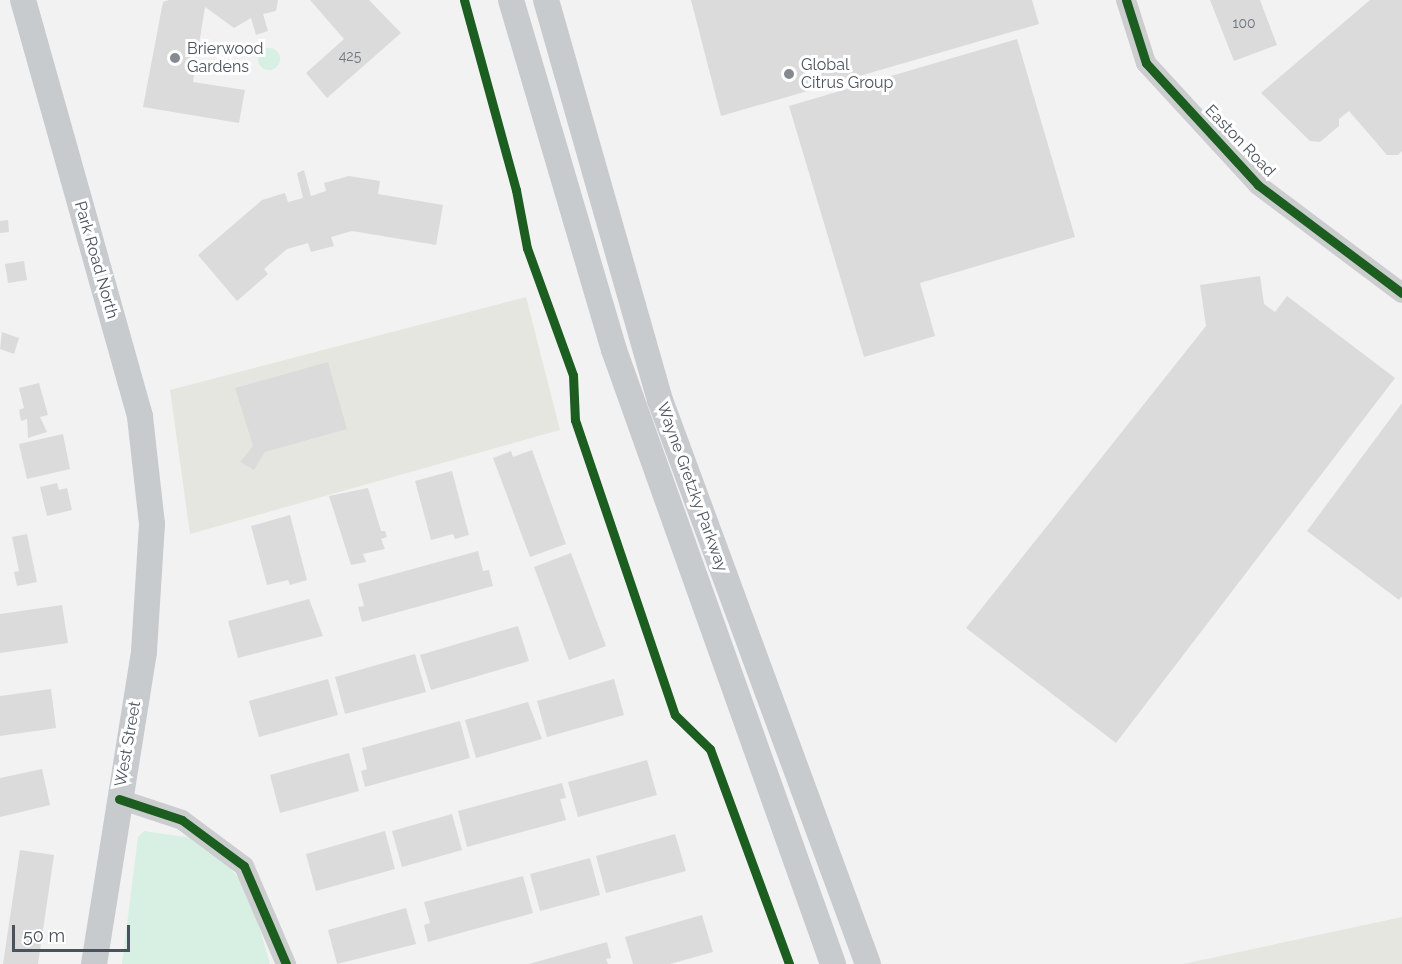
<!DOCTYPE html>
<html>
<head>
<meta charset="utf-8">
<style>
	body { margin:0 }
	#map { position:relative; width:1402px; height:964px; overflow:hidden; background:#f2f2f2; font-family:Raleway,sans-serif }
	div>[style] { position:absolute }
	.commercial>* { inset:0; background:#e6e6e0 }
	.green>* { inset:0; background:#d8efe3 }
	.round { border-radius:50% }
	.building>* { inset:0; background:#dbdbdc }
	.minor>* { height:20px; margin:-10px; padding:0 10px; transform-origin:10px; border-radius:10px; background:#cccdcf }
	.major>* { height:26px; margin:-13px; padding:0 13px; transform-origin:13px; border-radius:13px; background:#c8cbce }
	.cycleway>* { height:9px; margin:-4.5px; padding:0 4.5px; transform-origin:4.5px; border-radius:4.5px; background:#1b5e20 }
	.dots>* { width:16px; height:16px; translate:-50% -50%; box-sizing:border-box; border:3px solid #fff; border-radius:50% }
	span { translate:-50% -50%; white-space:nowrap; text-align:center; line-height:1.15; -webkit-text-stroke:6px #fff; paint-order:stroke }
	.number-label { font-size:14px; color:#6f757e }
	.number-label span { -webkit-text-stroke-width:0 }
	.poi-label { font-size:16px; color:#4a525d }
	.left { translate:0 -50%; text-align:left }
	.street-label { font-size:16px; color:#4a525d }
	.scale { position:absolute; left:12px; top:925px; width:118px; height:27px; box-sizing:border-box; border:3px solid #4a525d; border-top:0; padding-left:8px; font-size:18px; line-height:21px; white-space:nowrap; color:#4a525d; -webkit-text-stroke:4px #fff; paint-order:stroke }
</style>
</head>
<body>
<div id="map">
	<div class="commercial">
		<div style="clip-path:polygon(526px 297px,560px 430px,190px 534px,170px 390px)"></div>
		<div style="clip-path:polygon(1402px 917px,1402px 964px,1183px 964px)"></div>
	</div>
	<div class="green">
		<div class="round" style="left:258px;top:48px;width:22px;height:22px"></div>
		<div style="clip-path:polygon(144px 831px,192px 838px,224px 860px,249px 892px,270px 964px,122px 964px,138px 837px)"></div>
	</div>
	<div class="building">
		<div style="clip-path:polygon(169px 0,278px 0,276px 11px,263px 14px,268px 31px,256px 35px,251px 18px,234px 28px,205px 7px,193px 82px,245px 90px,239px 123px,143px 107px,163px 2px)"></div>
		<div style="clip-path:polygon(310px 0,369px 0,401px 33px,327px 98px,306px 73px,344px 39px)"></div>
		<div style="clip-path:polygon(691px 0,1032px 0,1039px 24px,721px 116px)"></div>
		<div style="clip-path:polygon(1210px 0,1260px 0,1277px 45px,1234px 61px)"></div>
		<div style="clip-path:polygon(1370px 0,1402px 0,1402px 151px,1398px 155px,1387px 155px,1349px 111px,1339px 119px,1339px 126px,1320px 142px,1310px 141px,1261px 93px)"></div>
		<div style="clip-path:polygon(1017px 39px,1075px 237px,920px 283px,935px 336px,864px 357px,789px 106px)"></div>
		<div style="clip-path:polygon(304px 170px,311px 196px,326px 191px,324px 183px,349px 176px,380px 181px,378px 194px,443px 205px,436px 245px,352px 231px,331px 237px,334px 246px,311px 252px,308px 243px,287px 249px,264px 269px,268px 274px,237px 301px,198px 255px,262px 200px,285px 193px,288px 202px,303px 198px,297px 173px)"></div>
		<div style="clip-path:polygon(8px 220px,9px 232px,0 233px,0 221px)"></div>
		<div style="clip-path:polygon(24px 261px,27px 280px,8px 283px,5px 264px)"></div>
		<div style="clip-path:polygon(1260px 276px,1264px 304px,1275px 312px,1287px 296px,1395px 378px,1116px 743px,966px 628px,1206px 326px,1200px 285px)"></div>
		<div style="clip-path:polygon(2px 332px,19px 338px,14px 354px,0 349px)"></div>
		<div style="clip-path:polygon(328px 362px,347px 429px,265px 452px,254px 470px,240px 462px,253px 446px,235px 388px)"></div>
		<div style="clip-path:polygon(39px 383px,48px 415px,40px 417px,47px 432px,28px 438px,27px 419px,21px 421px,19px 410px,24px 408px,19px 388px)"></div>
		<div style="clip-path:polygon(1402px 403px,1402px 596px,1399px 600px,1307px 531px)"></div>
		<div style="clip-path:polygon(63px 434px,70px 469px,27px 479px,19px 444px)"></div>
		<div style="clip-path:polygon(532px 450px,566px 544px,530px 557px,493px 458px,511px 451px,513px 457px)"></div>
		<div style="clip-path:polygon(452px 471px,469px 535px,455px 539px,453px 534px,431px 540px,415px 481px)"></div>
		<div style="clip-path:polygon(57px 483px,59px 490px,67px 488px,72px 510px,47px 516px,40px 487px)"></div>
		<div style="clip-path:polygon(368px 488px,381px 531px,385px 531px,387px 537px,381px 539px,385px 549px,363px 554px,366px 562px,351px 565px,329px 496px)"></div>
		<div style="clip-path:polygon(290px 515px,307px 580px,290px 585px,288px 580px,267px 585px,251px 526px)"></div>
		<div style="clip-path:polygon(27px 534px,37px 582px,17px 586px,14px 572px,19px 571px,12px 537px)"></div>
		<div style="clip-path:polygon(478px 551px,483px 571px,489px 570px,493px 586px,362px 622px,358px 607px,364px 606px,358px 584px)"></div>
		<div style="clip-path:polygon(571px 553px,606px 646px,569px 660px,534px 567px)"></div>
		<div style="clip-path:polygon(309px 599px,323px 636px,238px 658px,228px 621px)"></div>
		<div style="clip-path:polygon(62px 605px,68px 643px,0 653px,0 614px)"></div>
		<div style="clip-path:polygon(518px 626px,529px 661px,431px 690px,420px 655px)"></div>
		<div style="clip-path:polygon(415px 654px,426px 692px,345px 714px,335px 677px)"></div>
		<div style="clip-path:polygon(328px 679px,338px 715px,259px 737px,249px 701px)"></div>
		<div style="clip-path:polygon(614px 679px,624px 715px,547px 737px,537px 701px)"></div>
		<div style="clip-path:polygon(51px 689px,56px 728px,0 736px,0 696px)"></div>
		<div style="clip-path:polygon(528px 702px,542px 739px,476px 758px,465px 720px)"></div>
		<div style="clip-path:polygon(460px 721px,470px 758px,365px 787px,361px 771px,367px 769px,362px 748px)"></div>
		<div style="clip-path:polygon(349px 753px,359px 791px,280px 813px,270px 775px)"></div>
		<div style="clip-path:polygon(647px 760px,657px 795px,578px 817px,568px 782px)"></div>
		<div style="clip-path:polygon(42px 769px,50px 805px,0 817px,0 778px)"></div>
		<div style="clip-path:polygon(562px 783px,566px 798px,560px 799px,566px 820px,467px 847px,458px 811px)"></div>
		<div style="clip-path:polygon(452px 814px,462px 850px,402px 867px,392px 831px)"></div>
		<div style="clip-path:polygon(385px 831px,395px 869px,316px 891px,306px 854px)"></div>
		<div style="clip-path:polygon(675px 834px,686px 871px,606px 893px,596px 856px)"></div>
		<div style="clip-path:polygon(20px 850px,54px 855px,38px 964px,3px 964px)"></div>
		<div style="clip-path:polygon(590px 858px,600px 895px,540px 911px,530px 874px)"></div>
		<div style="clip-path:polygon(523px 876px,533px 913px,428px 942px,424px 925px,430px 923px,424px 902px)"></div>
		<div style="clip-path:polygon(406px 908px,416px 944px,337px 964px,328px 930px)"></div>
		<div style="clip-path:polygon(702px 915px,713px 952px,670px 964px,633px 964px,625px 937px)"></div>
		<div style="clip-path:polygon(607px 942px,611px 958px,606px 959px,608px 964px,529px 964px)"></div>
	</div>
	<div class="minor">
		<div style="left:1126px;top:0;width:66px;rotate:72.4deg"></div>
		<div style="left:1146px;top:63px;width:166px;rotate:47.4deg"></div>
		<div style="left:1258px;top:185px;width:180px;rotate:36.9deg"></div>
		<div style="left:119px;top:799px;width:66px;rotate:18.4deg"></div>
		<div style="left:182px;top:820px;width:77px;rotate:36.6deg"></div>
		<div style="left:244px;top:866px;width:107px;rotate:66.8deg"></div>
	</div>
	<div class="major">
		<div style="left:23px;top:0;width:433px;rotate:74.3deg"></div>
		<div style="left:140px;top:417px;width:108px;rotate:83.6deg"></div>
		<div style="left:152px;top:524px;width:128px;rotate:93.6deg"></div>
		<div style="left:144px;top:652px;width:316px;rotate:99.1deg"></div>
		<div style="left:511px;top:0;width:365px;rotate:73.6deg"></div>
		<div style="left:614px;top:350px;width:652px;rotate:70.37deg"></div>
		<div style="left:546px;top:0;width:416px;rotate:74.1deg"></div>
		<div style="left:660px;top:400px;width:601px;rotate:69.76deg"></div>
	</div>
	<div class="cycleway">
		<div style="left:464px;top:0;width:197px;rotate:74.7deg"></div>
		<div style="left:516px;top:190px;width:59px;rotate:79.3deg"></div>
		<div style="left:527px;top:248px;width:135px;rotate:70.1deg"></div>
		<div style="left:573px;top:375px;width:45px;rotate:87.5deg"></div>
		<div style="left:575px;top:420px;width:311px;rotate:71.3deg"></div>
		<div style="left:675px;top:715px;width:49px;rotate:44.2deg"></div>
		<div style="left:710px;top:749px;width:229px;rotate:69.8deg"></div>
		<div style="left:1126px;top:0;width:66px;rotate:72.4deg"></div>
		<div style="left:1146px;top:63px;width:166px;rotate:47.4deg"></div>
		<div style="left:1258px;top:185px;width:180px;rotate:36.9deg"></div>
		<div style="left:119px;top:799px;width:66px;rotate:18.4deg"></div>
		<div style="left:182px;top:820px;width:77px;rotate:36.6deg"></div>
		<div style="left:244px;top:866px;width:107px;rotate:66.8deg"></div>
	</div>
	<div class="dots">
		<div style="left:175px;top:58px;background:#858a91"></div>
		<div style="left:789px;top:74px;background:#858a91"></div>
	</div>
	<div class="number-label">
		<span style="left:1244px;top:23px">100</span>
		<span style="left:350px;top:56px">425</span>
	</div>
	<div class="poi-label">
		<span class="left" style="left:187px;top:58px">Brierwood<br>Gardens</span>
		<span class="left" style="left:801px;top:74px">Global<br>Citrus Group</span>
	</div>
	<div class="street-label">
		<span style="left:1240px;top:141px;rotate:46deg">Easton Road</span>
		<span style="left:96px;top:260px;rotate:74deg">Park Road North</span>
		<span style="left:692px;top:487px;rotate:70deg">Wayne Gretzky Parkway</span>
		<span style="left:128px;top:744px;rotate:-80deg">West Street</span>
	</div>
	<div class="scale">50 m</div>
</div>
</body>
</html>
